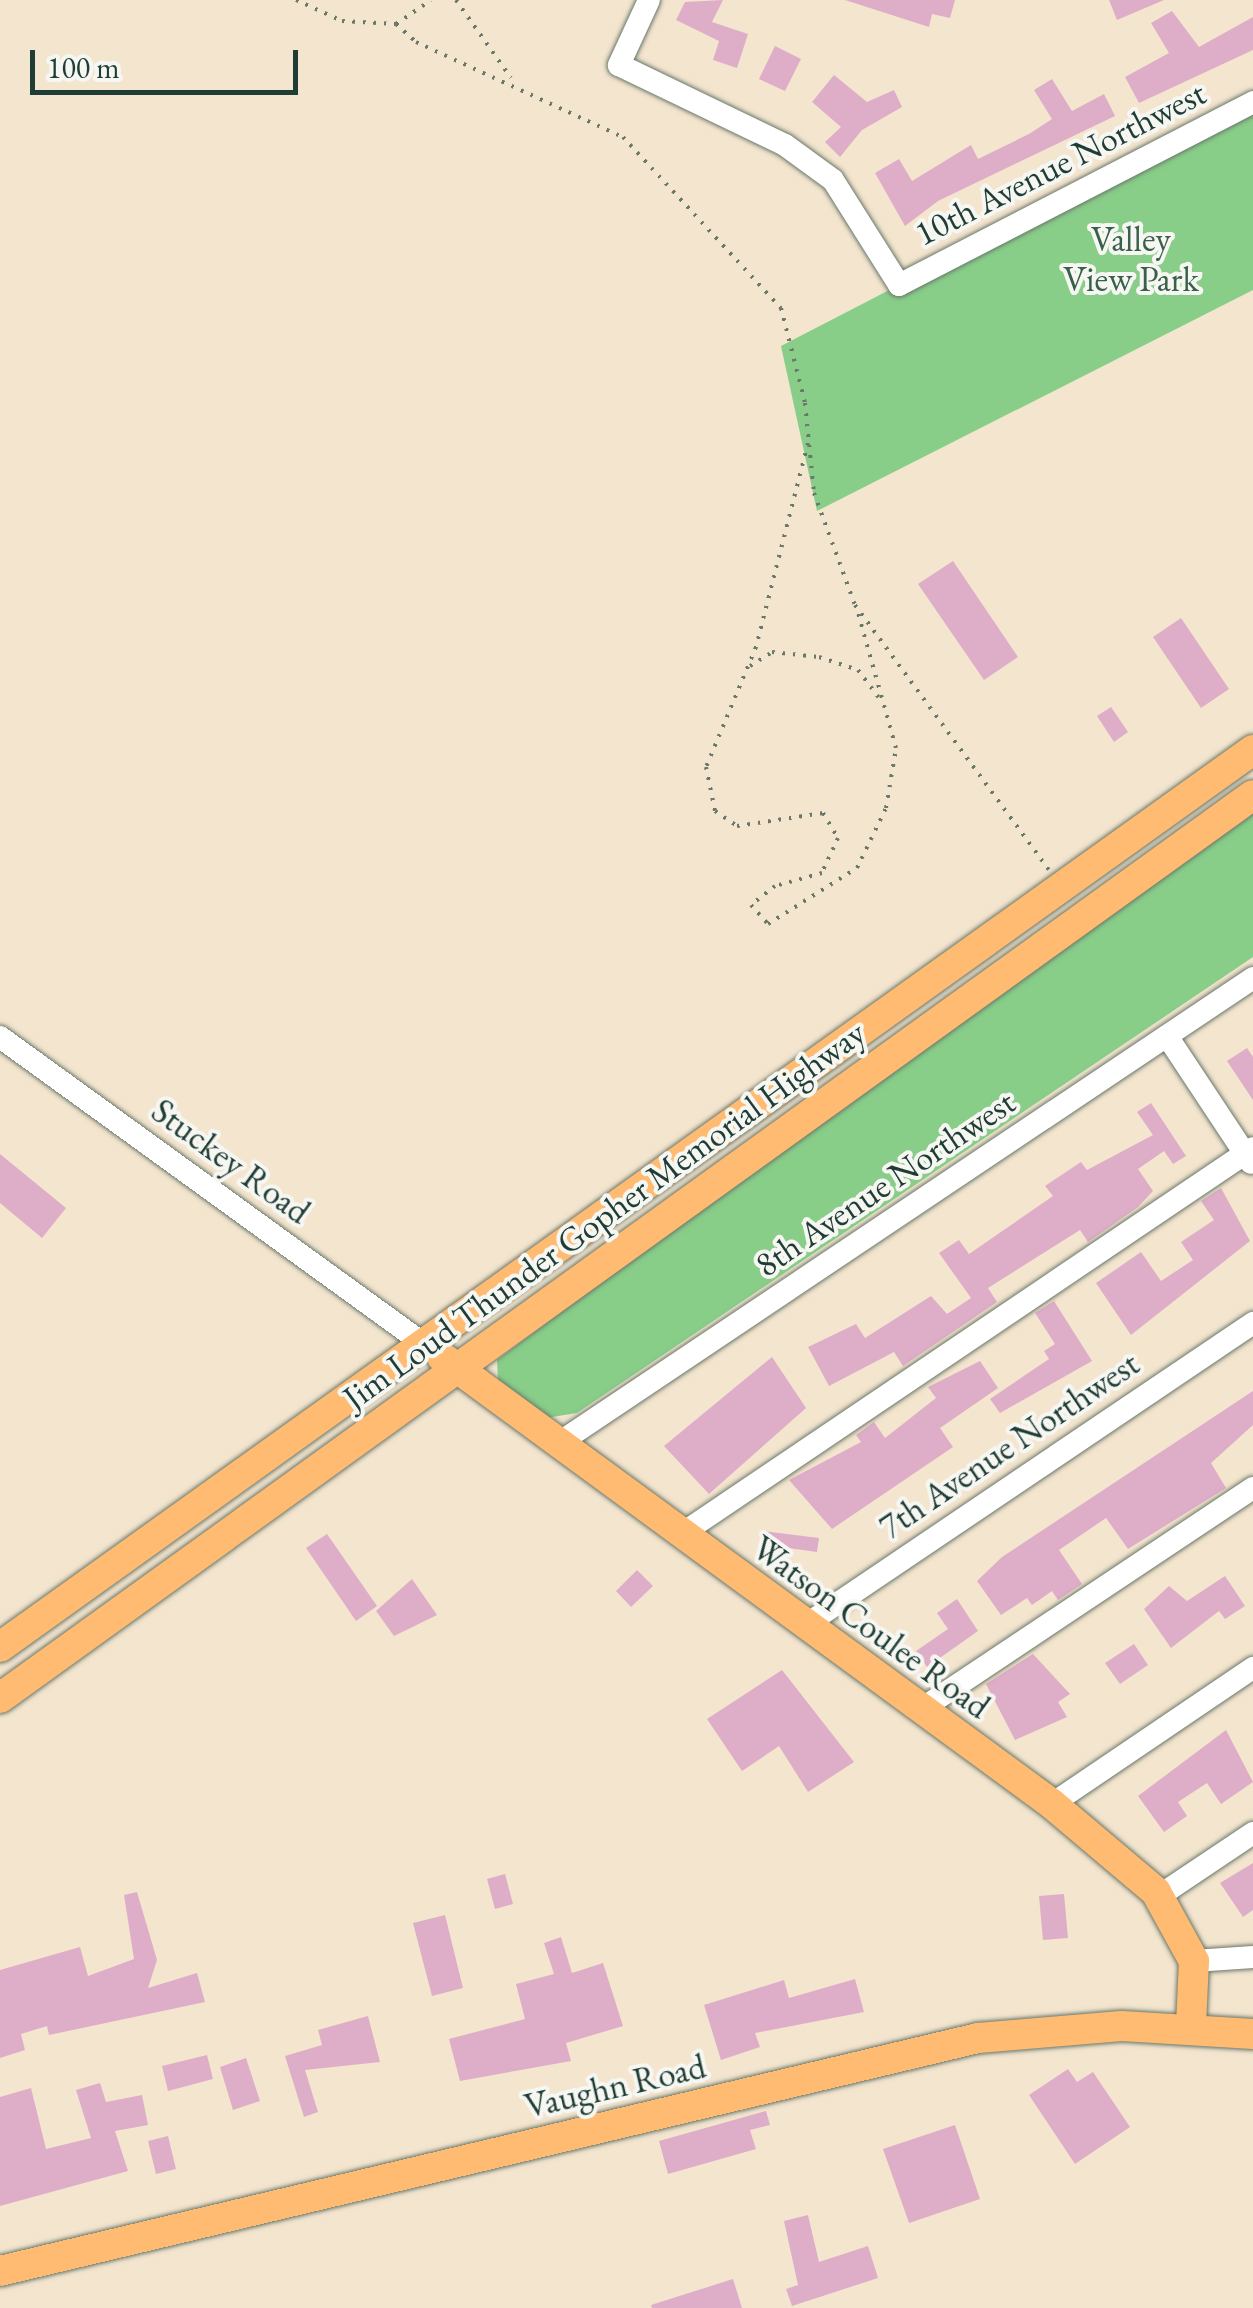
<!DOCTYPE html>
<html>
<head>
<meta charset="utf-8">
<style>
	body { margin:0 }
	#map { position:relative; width:1253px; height:2308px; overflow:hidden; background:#f4e5cf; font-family:"EB Garamond",serif }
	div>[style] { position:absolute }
	.green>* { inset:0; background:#88ce89 }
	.building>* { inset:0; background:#deaec8 }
	.path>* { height:4px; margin-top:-2px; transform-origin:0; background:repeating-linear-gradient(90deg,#6a786a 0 2.5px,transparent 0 10.5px) }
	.roads { filter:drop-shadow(0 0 2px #6a786a) drop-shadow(0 0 2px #6a786a) }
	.minor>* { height:22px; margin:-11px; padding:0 11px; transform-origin:11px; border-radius:11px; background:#fff }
	.major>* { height:30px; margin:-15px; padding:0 15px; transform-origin:15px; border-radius:15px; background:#ffbb71 }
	span { translate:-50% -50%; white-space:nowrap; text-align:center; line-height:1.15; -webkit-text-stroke:8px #f6f6f2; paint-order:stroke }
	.street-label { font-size:35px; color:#1f3d34 }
	.park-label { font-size:35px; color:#396149 }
	.scale { position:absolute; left:30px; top:50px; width:268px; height:45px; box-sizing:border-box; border:5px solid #1f3d34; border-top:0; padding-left:12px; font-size:30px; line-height:35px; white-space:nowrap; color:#1f3d34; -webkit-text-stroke:8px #f6f6f2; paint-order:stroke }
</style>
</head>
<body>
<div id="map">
	<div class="green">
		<div style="clip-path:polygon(1253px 102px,1253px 290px,817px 511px,781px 346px)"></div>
		<div style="clip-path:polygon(1253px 797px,1253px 957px,577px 1413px,546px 1418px,498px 1381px,497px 1360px)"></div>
	</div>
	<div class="building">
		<div style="clip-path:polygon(723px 0,712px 22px,748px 34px,737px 68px,713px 60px,719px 41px,676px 20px,685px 2px)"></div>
		<div style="clip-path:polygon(845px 0,955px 0,950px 18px,932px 14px,929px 27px)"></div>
		<div style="clip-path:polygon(1109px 0,1164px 0,1117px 20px)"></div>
		<div style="clip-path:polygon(1172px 11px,1199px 47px,1253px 17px,1253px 50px,1139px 103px,1125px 77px,1169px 53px,1151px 23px)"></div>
		<div style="clip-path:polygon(775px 46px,801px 59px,785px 91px,759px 79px)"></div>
		<div style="clip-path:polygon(834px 75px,867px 102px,894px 90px,902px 107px,862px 130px,840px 157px,825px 142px,841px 127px,812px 102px)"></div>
		<div style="clip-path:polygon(1052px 79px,1072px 111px,1104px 94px,1115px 116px,938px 201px,905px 226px,875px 173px,899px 159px,912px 181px,971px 145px,978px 159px,1029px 134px,1052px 119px,1034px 90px)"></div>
		<div style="clip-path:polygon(953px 561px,1018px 657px,984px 680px,918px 584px)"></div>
		<div style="clip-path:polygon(1181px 618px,1229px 689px,1201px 708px,1153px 637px)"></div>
		<div style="clip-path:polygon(1111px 707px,1128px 732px,1114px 742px,1097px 716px)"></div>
		<div style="clip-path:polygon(1247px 1048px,1253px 1057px,1253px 1100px,1227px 1061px)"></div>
		<div style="clip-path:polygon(1151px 1103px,1186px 1156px,1173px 1164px,1164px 1151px,1138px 1169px,1153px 1191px,1138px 1207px,1088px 1242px,1080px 1230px,988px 1288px,997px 1302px,903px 1366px,894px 1352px,829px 1386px,808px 1347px,856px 1324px,865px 1338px,931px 1296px,947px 1314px,971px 1298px,939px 1253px,959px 1240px,969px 1254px,1053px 1196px,1045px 1186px,1081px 1162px,1087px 1170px,1153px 1135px,1137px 1112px)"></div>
		<div style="clip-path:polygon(0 1154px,66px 1208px,42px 1238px,0 1203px)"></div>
		<div style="clip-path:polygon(1221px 1188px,1250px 1241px,1131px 1335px,1096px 1283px,1141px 1252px,1161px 1281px,1193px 1260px,1181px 1242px,1214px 1220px,1201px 1201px)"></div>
		<div style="clip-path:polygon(1054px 1301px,1092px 1361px,1000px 1413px,990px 1399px,1049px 1359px,1044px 1351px,1055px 1344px,1035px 1313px)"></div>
		<div style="clip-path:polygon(772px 1357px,806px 1408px,709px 1494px,664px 1446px)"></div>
		<div style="clip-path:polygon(980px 1361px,998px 1388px,940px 1428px,953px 1447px,832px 1529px,789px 1480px,861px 1442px,856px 1435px,874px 1422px,885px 1438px,936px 1398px,928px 1387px)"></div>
		<div style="clip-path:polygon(1253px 1391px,1253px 1425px,1211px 1463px,1226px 1488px,1128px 1549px,1106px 1518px,1059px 1550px,1082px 1584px,1058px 1600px,1052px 1591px,1032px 1605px,1027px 1598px,1001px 1615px,977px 1581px,1002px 1557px)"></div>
		<div style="clip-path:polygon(763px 1531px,819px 1538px,817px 1552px,761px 1544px)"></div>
		<div style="clip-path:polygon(327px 1534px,377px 1606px,356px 1621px,306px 1548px)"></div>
		<div style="clip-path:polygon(637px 1570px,653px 1586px,631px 1607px,616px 1591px)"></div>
		<div style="clip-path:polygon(1225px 1576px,1245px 1606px,1225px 1619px,1219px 1611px,1171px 1648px,1144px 1609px,1169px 1586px,1187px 1601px)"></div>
		<div style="clip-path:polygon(412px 1579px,437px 1615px,394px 1636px,376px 1611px)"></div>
		<div style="clip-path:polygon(957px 1599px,978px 1631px,927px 1667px,916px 1651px,948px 1629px,937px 1613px)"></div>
		<div style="clip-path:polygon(1134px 1644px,1148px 1665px,1120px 1684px,1105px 1663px)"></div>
		<div style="clip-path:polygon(1033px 1654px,1070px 1694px,1058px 1702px,1067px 1717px,1015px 1740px,986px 1684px)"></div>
		<div style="clip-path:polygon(782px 1670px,854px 1762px,808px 1792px,779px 1746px,742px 1771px,707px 1719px)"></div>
		<div style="clip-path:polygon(1226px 1730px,1253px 1782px,1221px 1804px,1207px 1783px,1178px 1802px,1187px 1816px,1164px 1832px,1138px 1796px)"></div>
		<div style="clip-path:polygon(1253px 1863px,1253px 1910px,1243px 1917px,1220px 1883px)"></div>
		<div style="clip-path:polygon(505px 1874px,513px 1904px,495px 1909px,487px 1879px)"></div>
		<div style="clip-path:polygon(137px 1892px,157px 1960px,148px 1988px,197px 1973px,205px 2002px,49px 2035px,47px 2026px,21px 2034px,25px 2050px,0 2058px,0 1970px,80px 1947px,88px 1976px,134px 1959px,124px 1895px)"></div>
		<div style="clip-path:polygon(1064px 1894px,1068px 1938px,1043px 1940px,1039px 1896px)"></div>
		<div style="clip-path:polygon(445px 1915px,463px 1988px,432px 1996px,413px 1923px)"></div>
		<div style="clip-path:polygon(561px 1937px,572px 1973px,603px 1963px,623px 2026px,566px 2043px,571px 2061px,460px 2081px,449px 2039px,525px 2019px,516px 1984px,554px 1974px,544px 1943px)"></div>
		<div style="clip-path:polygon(855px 1979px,864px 2012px,755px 2033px,760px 2047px,721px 2060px,704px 2005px,784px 1980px,789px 1998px)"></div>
		<div style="clip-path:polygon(368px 2016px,380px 2062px,305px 2070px,318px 2112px,304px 2117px,285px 2056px,322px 2045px,318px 2030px)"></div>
		<div style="clip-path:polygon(207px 2055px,213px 2079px,168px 2091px,162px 2066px)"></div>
		<div style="clip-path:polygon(246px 2058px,260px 2101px,233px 2110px,220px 2067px)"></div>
		<div style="clip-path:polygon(1068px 2069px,1077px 2082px,1093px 2072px,1130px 2127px,1075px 2164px,1029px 2095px)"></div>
		<div style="clip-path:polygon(100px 2083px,106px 2102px,142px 2095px,148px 2125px,115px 2131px,128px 2171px,0 2206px,0 2097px,31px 2088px,46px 2149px,91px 2138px,76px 2090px)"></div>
		<div style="clip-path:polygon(766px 2111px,770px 2125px,750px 2130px,756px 2149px,668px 2174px,659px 2141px)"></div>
		<div style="clip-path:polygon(955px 2125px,980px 2199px,909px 2223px,883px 2149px)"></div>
		<div style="clip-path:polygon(168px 2136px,176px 2169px,156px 2174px,148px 2141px)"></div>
		<div style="clip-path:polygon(808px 2215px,819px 2262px,868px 2246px,878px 2278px,792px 2306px,786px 2289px,798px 2285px,784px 2221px)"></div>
		<div style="clip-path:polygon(733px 2279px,742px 2308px,652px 2308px,651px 2305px)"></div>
	</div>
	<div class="path">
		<div style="left:296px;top:0;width:51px;rotate:24.5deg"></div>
		<div style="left:342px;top:21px;width:54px;rotate:3.2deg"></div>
		<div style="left:396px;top:24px;width:42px;rotate:-34.4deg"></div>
		<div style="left:456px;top:0;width:95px;rotate:54.8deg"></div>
		<div style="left:396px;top:24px;width:27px;rotate:42deg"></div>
		<div style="left:416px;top:42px;width:228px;rotate:24.7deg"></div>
		<div style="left:623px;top:137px;width:233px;rotate:47.3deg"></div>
		<div style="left:781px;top:308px;width:98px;rotate:75.8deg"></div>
		<div style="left:805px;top:403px;width:90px;rotate:84.3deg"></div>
		<div style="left:814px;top:493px;width:119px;rotate:69.9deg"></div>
		<div style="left:855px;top:605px;width:328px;rotate:53.8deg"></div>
		<div style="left:808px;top:443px;width:211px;rotate:104.3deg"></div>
		<div style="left:756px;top:647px;width:130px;rotate:112.6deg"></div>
		<div style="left:706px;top:767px;width:45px;rotate:78.4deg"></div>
		<div style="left:715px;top:811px;width:27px;rotate:34deg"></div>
		<div style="left:737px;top:826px;width:87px;rotate:-8.6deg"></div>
		<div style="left:823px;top:813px;width:29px;rotate:59deg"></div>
		<div style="left:838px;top:838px;width:38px;rotate:115deg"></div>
		<div style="left:822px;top:873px;width:49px;rotate:164.5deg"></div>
		<div style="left:775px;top:886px;width:31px;rotate:142deg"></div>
		<div style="left:751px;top:905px;width:25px;rotate:48deg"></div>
		<div style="left:768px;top:924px;width:105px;rotate:-32.2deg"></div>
		<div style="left:857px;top:868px;width:67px;rotate:-64.2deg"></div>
		<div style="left:886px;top:808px;width:61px;rotate:-80.5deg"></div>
		<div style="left:896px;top:748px;width:140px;rotate:-105.7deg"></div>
		<div style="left:750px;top:666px;width:26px;rotate:-32deg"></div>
		<div style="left:772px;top:652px;width:47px;rotate:6.1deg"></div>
		<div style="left:819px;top:657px;width:41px;rotate:18.4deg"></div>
		<div style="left:858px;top:670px;width:41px;rotate:52.9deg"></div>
	</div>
	<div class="roads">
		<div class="minor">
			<div style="left:649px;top:0;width:72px;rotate:114.8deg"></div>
			<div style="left:619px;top:65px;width:184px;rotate:25.7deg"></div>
			<div style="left:785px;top:145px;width:59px;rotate:36.1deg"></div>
			<div style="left:833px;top:180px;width:124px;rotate:57.8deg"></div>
			<div style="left:899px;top:285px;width:399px;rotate:-27.3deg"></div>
			<div style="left:1167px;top:1036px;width:152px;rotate:56.5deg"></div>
			<div style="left:0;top:1037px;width:520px;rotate:35.92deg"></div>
			<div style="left:556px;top:1445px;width:839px;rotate:-33.82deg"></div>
			<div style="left:680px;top:1535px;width:691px;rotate:-34.03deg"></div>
			<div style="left:804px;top:1626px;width:542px;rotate:-34.01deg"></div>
			<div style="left:920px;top:1710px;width:400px;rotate:-33.7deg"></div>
			<div style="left:1052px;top:1804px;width:243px;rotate:-34.1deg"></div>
			<div style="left:1159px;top:1896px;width:113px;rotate:-33.8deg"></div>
			<div style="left:1194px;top:1961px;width:59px;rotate:-3.9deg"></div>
		</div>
		<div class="major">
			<div style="left:442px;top:1357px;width:756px;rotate:36.23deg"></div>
			<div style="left:1052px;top:1804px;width:136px;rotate:40.2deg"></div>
			<div style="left:1156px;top:1892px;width:79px;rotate:61.2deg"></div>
			<div style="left:1194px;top:1961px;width:64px;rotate:92.7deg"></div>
			<div style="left:0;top:1647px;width:1541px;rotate:-35.6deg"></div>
			<div style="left:0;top:1698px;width:1544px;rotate:-35.78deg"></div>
			<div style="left:0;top:2271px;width:1005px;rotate:-13.4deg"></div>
			<div style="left:978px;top:2038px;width:144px;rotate:-4.8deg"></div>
			<div style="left:1122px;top:2026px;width:131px;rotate:3.5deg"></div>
		</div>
	</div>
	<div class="street-label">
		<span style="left:1060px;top:163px;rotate:-27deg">10th Avenue Northwest</span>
		<span style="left:231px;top:1161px;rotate:36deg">Stuckey Road</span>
		<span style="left:885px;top:1183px;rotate:-34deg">8th Avenue Northwest</span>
		<span style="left:604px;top:1215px;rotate:-36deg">Jim Loud Thunder Gopher Memorial Highway</span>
		<span style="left:1009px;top:1445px;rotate:-34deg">7th Avenue Northwest</span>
		<span style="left:871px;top:1627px;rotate:36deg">Watson Coulee Road</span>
		<span style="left:615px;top:2086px;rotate:-13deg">Vaughn Road</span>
	</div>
	<div class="park-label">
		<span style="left:1131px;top:259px">Valley<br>View Park</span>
	</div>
	<div class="scale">100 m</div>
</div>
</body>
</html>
